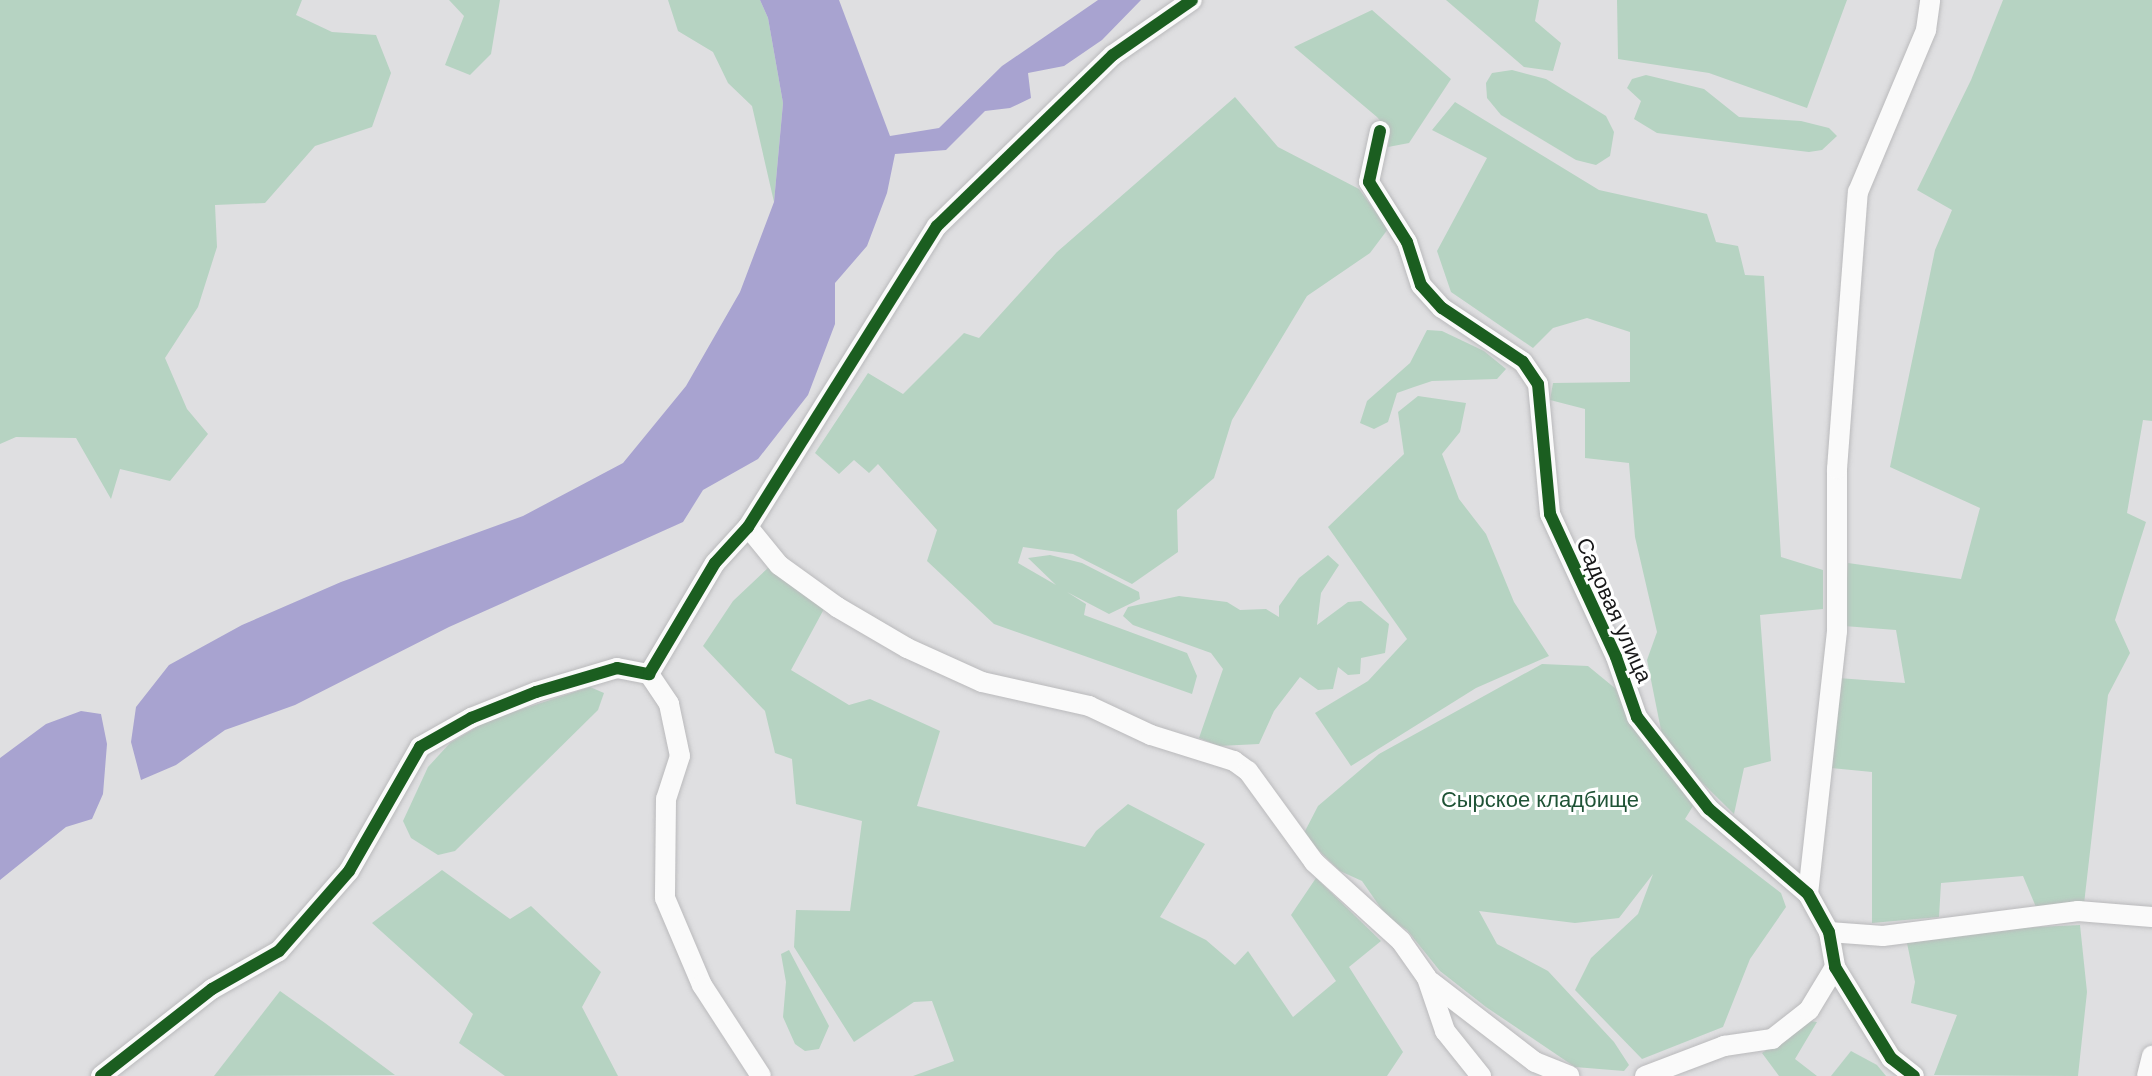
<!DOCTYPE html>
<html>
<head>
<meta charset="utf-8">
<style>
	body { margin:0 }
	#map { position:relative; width:2152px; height:1076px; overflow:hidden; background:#dfdfe1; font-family:Arial,sans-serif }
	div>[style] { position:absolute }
	.green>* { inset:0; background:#b6d3c2 }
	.water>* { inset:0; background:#a8a3d0 }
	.roads { filter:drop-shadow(0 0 2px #bababc) drop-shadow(0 0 2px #bababc) }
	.minor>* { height:20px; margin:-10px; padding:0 10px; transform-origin:10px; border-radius:10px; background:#fafafa }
	.cycleway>* { height:12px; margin:-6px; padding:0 6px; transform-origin:6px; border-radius:6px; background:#1b5e20 }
	span { translate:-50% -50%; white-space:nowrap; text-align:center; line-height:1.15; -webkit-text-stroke:6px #fff; paint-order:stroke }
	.street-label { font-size:22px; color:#171718 }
	.park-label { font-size:22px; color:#1f5336 }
</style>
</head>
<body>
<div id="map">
	<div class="green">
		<div style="clip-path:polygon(0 0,302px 0,296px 15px,332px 32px,376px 35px,391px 73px,372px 127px,315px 146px,265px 203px,215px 205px,217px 247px,198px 307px,165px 358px,187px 409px,208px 434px,170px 481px,120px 469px,111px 499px,76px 438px,16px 437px,0 444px)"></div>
		<div style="clip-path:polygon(449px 0,500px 0,491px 54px,470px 75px,445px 65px,464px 16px)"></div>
		<div style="clip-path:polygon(668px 0,760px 0,768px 18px,783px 103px,774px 202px,752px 106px,728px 83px,713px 52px,678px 31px)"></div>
		<div style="clip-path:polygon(1446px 0,1539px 0,1535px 21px,1561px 43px,1553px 71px,1524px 67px)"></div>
		<div style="clip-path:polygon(1617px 0,1847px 0,1807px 108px,1709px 73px,1618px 59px)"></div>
		<div style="clip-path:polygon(2003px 0,2152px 0,2152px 421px,2143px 420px,2127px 513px,2146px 522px,2115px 620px,2130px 653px,2108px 695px,2084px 904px,2036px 907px,2023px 876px,1941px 883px,1939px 917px,1872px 923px,1872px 772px,1831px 768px,1838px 678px,1905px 683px,1896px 630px,1844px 626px,1848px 563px,1961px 579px,1980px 508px,1890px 467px,1935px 250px,1952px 210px,1917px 190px,1971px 80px)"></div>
		<div style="clip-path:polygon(1372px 10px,1451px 79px,1409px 143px,1388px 147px,1390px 132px,1377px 117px,1294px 47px)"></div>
		<div style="clip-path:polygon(1512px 70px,1546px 79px,1606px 116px,1614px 132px,1610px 156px,1596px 165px,1576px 160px,1501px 115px,1487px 98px,1486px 83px,1492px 73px)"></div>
		<div style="clip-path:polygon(1646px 75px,1704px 89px,1739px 117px,1801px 121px,1829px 128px,1837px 136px,1822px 150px,1809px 152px,1657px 133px,1634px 119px,1641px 101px,1627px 88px,1632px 79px)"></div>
		<div style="clip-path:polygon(1235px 97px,1278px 147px,1359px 189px,1388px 229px,1370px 253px,1307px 296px,1232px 420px,1214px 478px,1177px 510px,1178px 552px,1132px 584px,1073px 554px,1023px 547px,1018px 563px,1056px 585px,1028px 558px,1050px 555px,1082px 563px,1139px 592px,1140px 599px,1109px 614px,1067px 592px,1086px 604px,1084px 615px,1187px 653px,1197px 676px,1192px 694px,994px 624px,927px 561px,937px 530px,878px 464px,869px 473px,854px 460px,839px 474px,815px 453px,868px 373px,903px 394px,964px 333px,979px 338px,1057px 252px)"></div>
		<div style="clip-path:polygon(1455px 102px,1599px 190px,1707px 214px,1716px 242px,1738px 246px,1745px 275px,1764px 276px,1781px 557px,1823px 570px,1823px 609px,1760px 615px,1771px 761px,1744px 768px,1734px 814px,1664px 745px,1647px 660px,1657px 632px,1635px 537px,1629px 463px,1585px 458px,1585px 409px,1550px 400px,1553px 383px,1630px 382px,1630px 332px,1587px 318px,1553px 328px,1533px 348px,1451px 292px,1437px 251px,1487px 158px,1432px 130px)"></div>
		<div style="clip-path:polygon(1427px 330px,1442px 331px,1484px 351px,1506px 369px,1497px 379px,1432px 381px,1414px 387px,1397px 393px,1388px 422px,1374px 429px,1360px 423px,1367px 401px,1410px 363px)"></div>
		<div style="clip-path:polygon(1418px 396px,1466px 403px,1460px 432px,1442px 454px,1459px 499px,1486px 534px,1514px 602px,1549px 656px,1476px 688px,1351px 766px,1315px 713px,1368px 681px,1407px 639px,1328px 527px,1404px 454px,1398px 412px)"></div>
		<div style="clip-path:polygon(1328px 555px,1339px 565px,1321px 593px,1317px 625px,1348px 602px,1361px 601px,1389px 624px,1385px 653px,1361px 658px,1360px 674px,1348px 675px,1338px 667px,1333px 689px,1318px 690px,1300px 677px,1274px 711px,1259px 744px,1219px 746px,1199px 738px,1223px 669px,1211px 653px,1133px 625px,1123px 616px,1128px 607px,1179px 596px,1227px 602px,1240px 610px,1266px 609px,1279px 617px,1279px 606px,1299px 578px)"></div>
		<div style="clip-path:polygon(769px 567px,824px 609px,791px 670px,849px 705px,870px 699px,940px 731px,917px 806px,1085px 847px,1096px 831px,1128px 804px,1205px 844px,1160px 917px,1206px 940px,1235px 965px,1248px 951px,1293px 1017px,1336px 981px,1291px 915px,1316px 878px,1381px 941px,1349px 967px,1403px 1052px,1387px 1076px,913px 1076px,954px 1061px,932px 1001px,914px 1002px,854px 1042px,794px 947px,796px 910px,850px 911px,862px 821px,796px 804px,792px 759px,775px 753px,765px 711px,703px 646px,733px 601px)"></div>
		<div style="clip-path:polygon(1542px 664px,1588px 666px,1616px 689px,1629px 717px,1693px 806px,1685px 819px,1781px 893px,1786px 907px,1750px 959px,1723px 1027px,1642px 1059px,1575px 990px,1591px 958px,1638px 914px,1653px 874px,1619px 918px,1575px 923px,1479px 911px,1497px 944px,1548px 971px,1614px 1042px,1629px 1065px,1624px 1071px,1575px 1067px,1486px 1007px,1440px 971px,1407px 930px,1387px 917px,1362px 881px,1340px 871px,1303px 835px,1318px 806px,1379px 754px)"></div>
		<div style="clip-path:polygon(590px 687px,604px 693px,598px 710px,455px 851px,438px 855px,411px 838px,403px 821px,428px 767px,450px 743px,489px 720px)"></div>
		<div style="clip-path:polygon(442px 870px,510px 919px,531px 906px,601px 972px,582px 1007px,618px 1076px,505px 1076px,459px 1043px,473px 1014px,372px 923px)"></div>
		<div style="clip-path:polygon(2080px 925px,2087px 992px,2078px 1076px,1934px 1075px,1957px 1015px,1911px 1003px,1915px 982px,1907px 943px,1975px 930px)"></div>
		<div style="clip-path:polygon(789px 950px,829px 1026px,819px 1049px,805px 1051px,795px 1044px,783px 1017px,786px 982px,781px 954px)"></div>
		<div style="clip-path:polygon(280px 991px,325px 1023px,395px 1075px,214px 1076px)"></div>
		<div style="clip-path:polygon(1810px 1021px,1817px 1022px,1795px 1059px,1817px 1076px,1779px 1076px,1762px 1053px)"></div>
		<div style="clip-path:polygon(1851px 1051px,1877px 1065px,1886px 1076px,1831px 1076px)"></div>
	</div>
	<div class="water">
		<div style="clip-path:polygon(760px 0,839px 0,890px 136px,939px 128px,1002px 66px,1098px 0,1141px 0,1102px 40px,1064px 66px,1028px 73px,1031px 98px,1010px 108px,985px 111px,946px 150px,895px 154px,887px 193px,867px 246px,835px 283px,835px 324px,808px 395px,758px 459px,703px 490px,683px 522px,449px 627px,295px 705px,225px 730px,176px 765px,141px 780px,131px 742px,136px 707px,169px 665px,242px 625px,341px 582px,523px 516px,623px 463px,686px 386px,740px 292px,774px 202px,783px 103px,768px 18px)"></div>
		<div style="clip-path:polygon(81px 711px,101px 714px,107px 744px,103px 794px,92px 819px,66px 827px,0 880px,0 758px,46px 724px)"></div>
	</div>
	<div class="roads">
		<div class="minor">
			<div style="left:1380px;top:131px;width:52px;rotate:102.2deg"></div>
			<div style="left:1369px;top:182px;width:71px;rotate:57.7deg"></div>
			<div style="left:1407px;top:242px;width:45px;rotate:72deg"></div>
			<div style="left:1421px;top:285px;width:31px;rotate:48deg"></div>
			<div style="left:1442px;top:308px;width:97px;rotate:33.7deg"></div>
			<div style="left:1523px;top:362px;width:27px;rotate:56deg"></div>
			<div style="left:1538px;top:384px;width:131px;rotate:84.7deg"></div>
			<div style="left:1550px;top:514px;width:157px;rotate:65.2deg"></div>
			<div style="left:1616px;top:657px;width:64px;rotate:70.7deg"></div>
			<div style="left:1637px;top:717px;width:117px;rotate:52deg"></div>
			<div style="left:1709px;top:809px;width:130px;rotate:40.6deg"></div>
			<div style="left:1808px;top:894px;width:43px;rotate:61.1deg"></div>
			<div style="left:1829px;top:932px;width:36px;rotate:80deg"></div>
			<div style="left:1835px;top:967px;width:107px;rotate:58.4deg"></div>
			<div style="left:1891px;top:1058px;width:29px;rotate:38deg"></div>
			<div style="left:748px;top:527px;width:49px;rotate:50.8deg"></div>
			<div style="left:779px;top:565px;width:72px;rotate:35.9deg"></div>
			<div style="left:837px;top:607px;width:81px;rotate:30.4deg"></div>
			<div style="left:907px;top:648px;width:82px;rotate:24.4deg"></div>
			<div style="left:982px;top:682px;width:110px;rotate:12.6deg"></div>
			<div style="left:1089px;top:706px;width:68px;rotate:25.1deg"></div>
			<div style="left:1151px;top:735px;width:87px;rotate:17.4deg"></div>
			<div style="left:1234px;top:761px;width:17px;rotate:36deg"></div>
			<div style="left:1248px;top:771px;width:112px;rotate:54deg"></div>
			<div style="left:1314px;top:862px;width:118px;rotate:42.2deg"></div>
			<div style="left:1401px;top:941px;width:45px;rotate:54.9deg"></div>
			<div style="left:1427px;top:978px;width:56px;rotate:71.2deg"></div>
			<div style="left:1445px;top:1031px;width:58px;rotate:51.3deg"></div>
			<div style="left:649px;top:674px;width:36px;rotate:56deg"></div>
			<div style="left:669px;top:704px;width:53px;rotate:78.1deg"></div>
			<div style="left:680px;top:756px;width:45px;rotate:108deg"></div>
			<div style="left:666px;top:799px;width:99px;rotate:90.6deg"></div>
			<div style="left:665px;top:898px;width:95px;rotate:67deg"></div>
			<div style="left:702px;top:985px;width:108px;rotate:57deg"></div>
			<div style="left:1808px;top:894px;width:265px;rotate:-83.7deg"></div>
			<div style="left:1837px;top:631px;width:162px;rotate:-90deg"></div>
			<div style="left:1837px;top:469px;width:278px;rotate:-85.7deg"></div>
			<div style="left:1858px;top:192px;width:176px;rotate:-67.2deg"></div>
			<div style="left:1926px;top:30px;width:30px;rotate:-82deg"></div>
			<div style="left:1829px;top:932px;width:54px;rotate:4.2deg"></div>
			<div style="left:1883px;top:936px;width:197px;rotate:-7.3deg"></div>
			<div style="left:2078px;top:911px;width:74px;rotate:4.6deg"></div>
			<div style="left:1431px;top:982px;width:131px;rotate:37.6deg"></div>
			<div style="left:1535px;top:1062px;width:37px;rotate:22deg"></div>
			<div style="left:101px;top:1076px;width:141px;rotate:-38.1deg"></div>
			<div style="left:212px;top:989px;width:77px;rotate:-29.6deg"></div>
			<div style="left:279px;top:951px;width:106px;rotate:-48.8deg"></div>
			<div style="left:349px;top:871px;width:143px;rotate:-60.2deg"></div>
			<div style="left:420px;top:747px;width:59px;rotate:-29.6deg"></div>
			<div style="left:471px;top:718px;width:70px;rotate:-21.8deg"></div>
			<div style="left:536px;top:692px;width:84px;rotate:-16.5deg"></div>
			<div style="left:617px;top:668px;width:33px;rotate:11deg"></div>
			<div style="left:649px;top:674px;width:129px;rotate:-59.3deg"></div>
			<div style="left:715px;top:563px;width:49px;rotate:-47.5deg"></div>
			<div style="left:748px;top:527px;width:355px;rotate:-57.9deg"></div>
			<div style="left:937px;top:226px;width:245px;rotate:-44.2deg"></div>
			<div style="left:1113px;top:55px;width:96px;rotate:-34.8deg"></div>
			<div style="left:1645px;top:1076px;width:85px;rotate:-20.8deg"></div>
			<div style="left:1724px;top:1046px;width:49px;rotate:-8.3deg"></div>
			<div style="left:1772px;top:1039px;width:47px;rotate:-38.1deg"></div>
			<div style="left:1809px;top:1010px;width:50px;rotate:-58.8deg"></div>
			<div style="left:2147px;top:1076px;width:21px;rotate:-76deg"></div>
		</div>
	</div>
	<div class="cycleway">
		<div style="left:1380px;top:131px;width:52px;rotate:102.2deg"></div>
		<div style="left:1369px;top:182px;width:71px;rotate:57.7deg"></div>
		<div style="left:1407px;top:242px;width:45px;rotate:72deg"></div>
		<div style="left:1421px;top:285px;width:31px;rotate:48deg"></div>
		<div style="left:1442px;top:308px;width:97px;rotate:33.7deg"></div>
		<div style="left:1523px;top:362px;width:27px;rotate:56deg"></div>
		<div style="left:1538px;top:384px;width:131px;rotate:84.7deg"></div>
		<div style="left:1550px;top:514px;width:157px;rotate:65.2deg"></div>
		<div style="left:1616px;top:657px;width:64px;rotate:70.7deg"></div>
		<div style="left:1637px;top:717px;width:117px;rotate:52deg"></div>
		<div style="left:1709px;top:809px;width:130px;rotate:40.6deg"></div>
		<div style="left:1808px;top:894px;width:43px;rotate:61.1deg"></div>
		<div style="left:1829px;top:932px;width:36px;rotate:80deg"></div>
		<div style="left:1835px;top:967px;width:107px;rotate:58.4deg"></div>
		<div style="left:1891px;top:1058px;width:29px;rotate:38deg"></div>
		<div style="left:101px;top:1076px;width:141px;rotate:-38.1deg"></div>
		<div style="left:212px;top:989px;width:77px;rotate:-29.6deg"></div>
		<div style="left:279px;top:951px;width:106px;rotate:-48.8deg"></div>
		<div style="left:349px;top:871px;width:143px;rotate:-60.2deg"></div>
		<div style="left:420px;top:747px;width:59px;rotate:-29.6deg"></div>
		<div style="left:471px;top:718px;width:70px;rotate:-21.8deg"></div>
		<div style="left:536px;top:692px;width:84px;rotate:-16.5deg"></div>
		<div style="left:617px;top:668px;width:33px;rotate:11deg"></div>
		<div style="left:649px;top:674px;width:129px;rotate:-59.3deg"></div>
		<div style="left:715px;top:563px;width:49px;rotate:-47.5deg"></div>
		<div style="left:748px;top:527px;width:355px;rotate:-57.9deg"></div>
		<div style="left:937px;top:226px;width:245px;rotate:-44.2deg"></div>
		<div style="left:1113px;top:55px;width:96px;rotate:-34.8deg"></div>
	</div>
	<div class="street-label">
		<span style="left:1614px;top:610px;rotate:66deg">Садовая улица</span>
	</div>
	<div class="park-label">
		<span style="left:1540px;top:800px">Сырское кладбище</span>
	</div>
</div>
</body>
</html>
